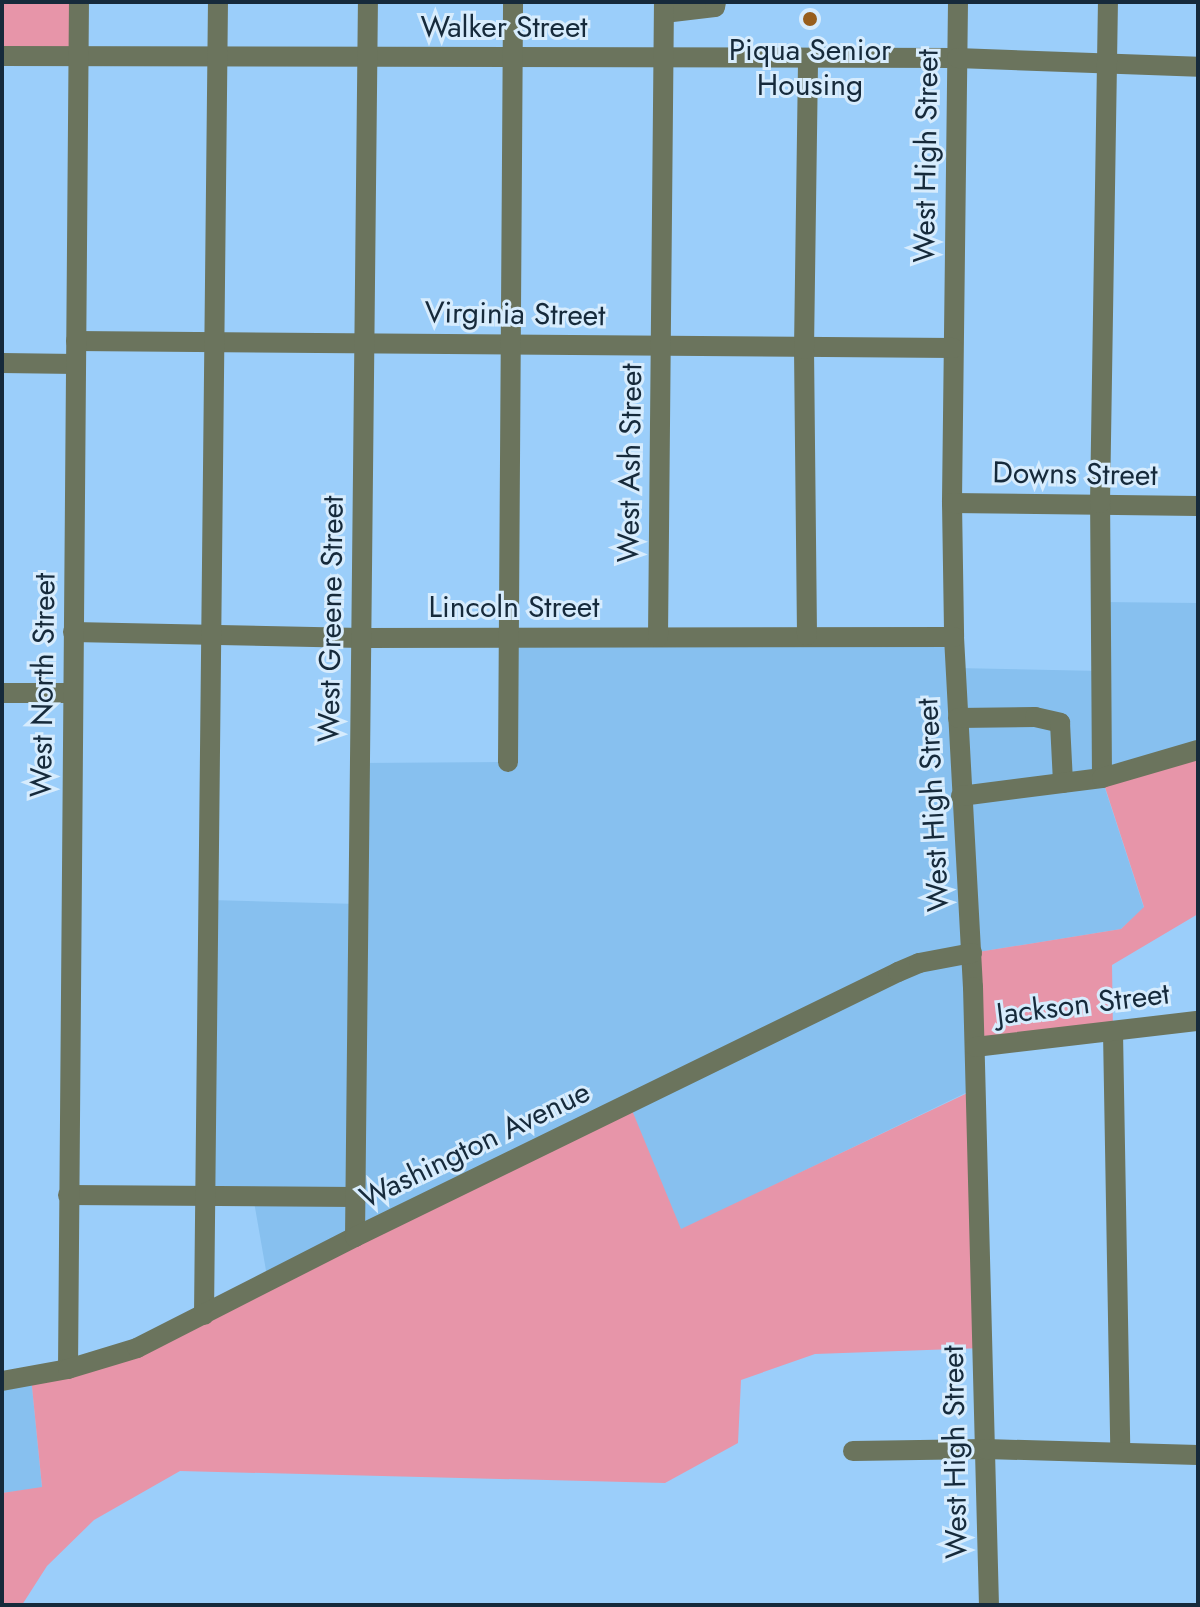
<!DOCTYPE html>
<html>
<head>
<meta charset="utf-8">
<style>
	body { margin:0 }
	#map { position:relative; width:1200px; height:1607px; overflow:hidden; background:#9bcefa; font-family:Jost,sans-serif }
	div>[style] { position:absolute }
	.built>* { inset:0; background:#87c0ef }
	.green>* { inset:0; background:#e795a9 }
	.minor>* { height:20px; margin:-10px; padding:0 10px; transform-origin:10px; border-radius:10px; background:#6b745d }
	.dots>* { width:22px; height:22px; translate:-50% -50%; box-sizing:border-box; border:4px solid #d7ecfd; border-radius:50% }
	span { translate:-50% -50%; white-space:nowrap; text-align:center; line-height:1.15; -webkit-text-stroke:6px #d7ecfd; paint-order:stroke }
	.street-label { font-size:30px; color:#162a3b }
	.poi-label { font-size:30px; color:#162a3b }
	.frame { position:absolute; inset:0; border:4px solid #162a3b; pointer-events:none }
</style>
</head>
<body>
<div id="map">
	<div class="built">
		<div style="clip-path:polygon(1101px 602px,1198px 603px,1198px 750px,1102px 779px,1144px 908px,1121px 929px,972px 953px,976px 1088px,681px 1230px,663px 1191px,268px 1282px,253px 1196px,206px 1195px,210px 900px,358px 904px,360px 763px,508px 762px,512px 637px,954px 637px,956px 668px,1101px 671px)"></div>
		<div style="clip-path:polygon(31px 1377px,42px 1488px,2px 1493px,2px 1381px)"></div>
	</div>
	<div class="green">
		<div style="clip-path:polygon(2px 2px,79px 2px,78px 56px,2px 56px)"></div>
		<div style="clip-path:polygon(1198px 750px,1198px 914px,1112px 965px,1113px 1032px,975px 1047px,972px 953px,1121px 929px,1144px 907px,1102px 778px)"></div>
		<div style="clip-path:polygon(976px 1089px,983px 1348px,815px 1354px,741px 1380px,738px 1443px,665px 1483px,180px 1471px,94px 1520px,47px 1566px,22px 1605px,2px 1605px,2px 1493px,42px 1487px,31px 1377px,137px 1348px,629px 1103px,681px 1229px)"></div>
	</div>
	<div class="minor">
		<div style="left:958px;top:2px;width:501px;rotate:90.69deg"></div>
		<div style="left:952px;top:503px;width:134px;rotate:89.1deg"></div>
		<div style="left:954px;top:637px;width:351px;rotate:86.9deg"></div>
		<div style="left:973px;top:987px;width:618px;rotate:88.52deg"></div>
		<div style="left:664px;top:13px;width:51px;rotate:-6.7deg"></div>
		<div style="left:715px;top:7px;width:5px;rotate:-79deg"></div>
		<div style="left:2px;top:56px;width:955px;rotate:0.12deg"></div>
		<div style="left:957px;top:58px;width:241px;rotate:2.1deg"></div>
		<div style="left:76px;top:341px;width:877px;rotate:0.46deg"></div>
		<div style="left:2px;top:363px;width:74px;rotate:0.8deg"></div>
		<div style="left:952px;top:503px;width:246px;rotate:0.7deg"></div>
		<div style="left:73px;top:632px;width:288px;rotate:1.2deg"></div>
		<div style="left:361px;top:638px;width:593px;rotate:-0.1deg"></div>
		<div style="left:807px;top:635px;width:286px;rotate:-90.6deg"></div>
		<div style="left:804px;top:349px;width:290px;rotate:-89.2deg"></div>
		<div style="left:658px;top:637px;width:635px;rotate:-89.46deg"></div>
		<div style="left:2px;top:693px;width:71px"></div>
		<div style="left:958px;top:718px;width:77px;rotate:-0.7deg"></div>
		<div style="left:1035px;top:717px;width:26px;rotate:13deg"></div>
		<div style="left:1060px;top:723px;width:60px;rotate:87.1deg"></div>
		<div style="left:508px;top:762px;width:760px;rotate:-89.62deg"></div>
		<div style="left:1102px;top:778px;width:275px;rotate:-90.4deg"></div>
		<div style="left:1100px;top:503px;width:501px;rotate:-89.09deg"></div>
		<div style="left:961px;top:796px;width:142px;rotate:-7.3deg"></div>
		<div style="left:1102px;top:778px;width:100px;rotate:-16.3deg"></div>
		<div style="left:1113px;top:1032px;width:419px;rotate:89deg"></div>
		<div style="left:975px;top:1047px;width:225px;rotate:-6.7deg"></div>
		<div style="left:68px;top:1195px;width:287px;rotate:0.4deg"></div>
		<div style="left:355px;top:1237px;width:1235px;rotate:-89.4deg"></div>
		<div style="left:204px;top:1315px;width:1313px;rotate:-89.39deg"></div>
		<div style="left:68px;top:1369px;width:1367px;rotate:-89.54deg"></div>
		<div style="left:2px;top:1381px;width:67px;rotate:-10.3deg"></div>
		<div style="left:68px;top:1369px;width:72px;rotate:-16.9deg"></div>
		<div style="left:137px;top:1348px;width:245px;rotate:-27deg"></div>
		<div style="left:355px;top:1237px;width:604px;rotate:-26.01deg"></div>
		<div style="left:898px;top:972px;width:23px;rotate:-23deg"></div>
		<div style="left:919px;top:963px;width:54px;rotate:-10.7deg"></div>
		<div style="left:853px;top:1451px;width:132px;rotate:-0.9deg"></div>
		<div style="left:985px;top:1449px;width:213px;rotate:1.6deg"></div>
	</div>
	<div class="dots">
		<div style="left:810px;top:19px;background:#985e1c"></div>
	</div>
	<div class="street-label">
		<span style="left:504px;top:27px">Walker Street</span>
		<span style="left:926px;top:156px;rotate:-89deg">West High Street</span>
		<span style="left:515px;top:314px;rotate:1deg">Virginia Street</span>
		<span style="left:630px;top:463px;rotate:-89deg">West Ash Street</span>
		<span style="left:1075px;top:474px;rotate:1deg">Downs Street</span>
		<span style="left:514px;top:607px">Lincoln Street</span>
		<span style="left:331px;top:619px;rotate:-89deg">West Greene Street</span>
		<span style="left:43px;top:685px;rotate:-89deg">West North Street</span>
		<span style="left:933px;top:805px;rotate:-93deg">West High Street</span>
		<span style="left:1083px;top:1004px;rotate:-7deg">Jackson Street</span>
		<span style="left:475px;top:1145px;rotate:-26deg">Washington Avenue</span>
		<span style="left:955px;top:1452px;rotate:-91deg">West High Street</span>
	</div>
	<div class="poi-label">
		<span style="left:810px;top:67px">Piqua Senior<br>Housing</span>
	</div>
	<div class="frame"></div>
</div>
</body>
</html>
